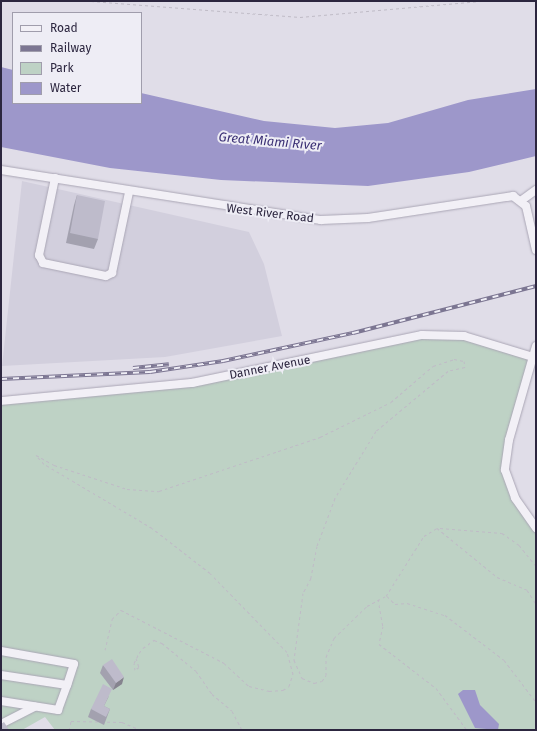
<!DOCTYPE html>
<html>
<head>
<meta charset="utf-8">
<style>
	body { margin:0 }
	#map { position:relative; width:537px; height:731px; overflow:hidden; background:#e0dde8; font-family:"Fira Sans",sans-serif }
	div>[style] { position:absolute }
	.built>* { inset:0; background:#d2cfdd }
	.green>* { inset:0; background:#bed2c5 }
	.water>* { inset:0; background:#9d97ca }
	.path>* { height:1px; margin-top:-0.5px; transform-origin:0; background:repeating-linear-gradient(90deg,#bfbbc6 0 3px,transparent 0 6px) }
	.roads { filter:drop-shadow(0 0 1px #aaa6b5) drop-shadow(0 0 1px #aaa6b5) }
	.minor>* { height:8px; margin:-4px; padding:0 4px; transform-origin:4px; border-radius:4px; background:#f2f0f6 }
	.rail>* { height:3.5px; margin-top:-1.75px; transform-origin:0; background:repeating-linear-gradient(90deg,#eeedf5 0 6px,#7c7692 0 12px); box-sizing:border-box; border-block:1px solid #7c7692 }
	.wall>* { inset:0; background:#a3a1af }
	.shaded-wall>* { inset:0; background:#85838e }
	.building>* { inset:0; background:#bebbcb }
	span { translate:-50% -50%; white-space:nowrap; text-align:center; line-height:1.15; -webkit-text-stroke:4px #eeedf5; paint-order:stroke }
	.street-label { font-size:12px; color:#2c263f }
	.water-label { font-size:13px; color:#3a2f74; font-style:italic }
	.frame { position:absolute; inset:0; border:2px solid #2c263f; pointer-events:none }
	.legend { position:absolute; left:12px; top:12px; width:130px; height:92px; box-sizing:border-box; background:#eeedf5; border:1px solid #a09dac; margin:0; padding:5px 7px; list-style:none; font-size:12px; color:#2c263f }
	.legend li { display:flex; align-items:center; gap:8px; height:20px }
	.legend b { width:20px; border:1px solid #a09dac }
</style>
</head>
<body>
<div id="map">
	<div class="built">
		<div style="clip-path:polygon(22px 181px,249px 232px,264px 264px,282px 336px,165px 357px,2px 366px)"></div>
	</div>
	<div class="green">
		<div style="clip-path:polygon(442px 334px,533px 358px,509px 440px,507px 481px,536px 528px,536px 730px,55px 730px,45px 717px,22px 730px,1px 730px,1px 401px,145px 389px)"></div>
	</div>
	<div class="water">
		<div style="clip-path:polygon(1px 67px,13px 70px,13px 103px,141px 103px,141px 93px,264px 121px,335px 128px,388px 123px,468px 100px,536px 89px,536px 156px,469px 172px,368px 186px,221px 180px,110px 168px,1px 147px)"></div>
		<div style="clip-path:polygon(463px 690px,475px 690px,480px 705px,499px 724px,498px 730px,475px 728px,458px 694px)"></div>
	</div>
	<div class="path">
		<div style="left:91px;top:1px;width:210px;rotate:4.4deg"></div>
		<div style="left:300px;top:17px;width:181px;rotate:-5.1deg"></div>
		<div style="left:440px;top:528px;width:62px;rotate:4.6deg"></div>
		<div style="left:502px;top:533px;width:21px;rotate:35deg"></div>
		<div style="left:519px;top:545px;width:27px;rotate:51deg"></div>
		<div style="left:387px;top:596px;width:11px;rotate:45deg"></div>
		<div style="left:395px;top:604px;width:12px;rotate:-5deg"></div>
		<div style="left:407px;top:603px;width:40px;rotate:18deg"></div>
		<div style="left:445px;top:615px;width:74px;rotate:37.3deg"></div>
		<div style="left:504px;top:660px;width:53px;rotate:52.7deg"></div>
		<div style="left:378px;top:599px;width:27px;rotate:80deg"></div>
		<div style="left:383px;top:626px;width:18px;rotate:103deg"></div>
		<div style="left:379px;top:644px;width:72px;rotate:37.7deg"></div>
		<div style="left:436px;top:688px;width:52px;rotate:53.6deg"></div>
		<div style="left:105px;top:650px;width:32px;rotate:-77deg"></div>
		<div style="left:112px;top:619px;width:13px;rotate:-45deg"></div>
		<div style="left:121px;top:610px;width:116px;rotate:27.2deg"></div>
		<div style="left:224px;top:663px;width:34px;rotate:43deg"></div>
		<div style="left:249px;top:686px;width:21px;rotate:14deg"></div>
		<div style="left:269px;top:691px;width:14px;rotate:-4deg"></div>
		<div style="left:283px;top:690px;width:7px;rotate:-34deg"></div>
		<div style="left:289px;top:686px;width:13px;rotate:-72deg"></div>
		<div style="left:293px;top:674px;width:23px;rotate:-105deg"></div>
		<div style="left:287px;top:652px;width:110px;rotate:-134.3deg"></div>
		<div style="left:210px;top:573px;width:73px;rotate:-142.2deg"></div>
		<div style="left:152px;top:528px;width:126px;rotate:-149.3deg"></div>
		<div style="left:44px;top:464px;width:12px;rotate:-132deg"></div>
		<div style="left:36px;top:455px;width:21px;rotate:29deg"></div>
		<div style="left:54px;top:465px;width:77px;rotate:18.2deg"></div>
		<div style="left:127px;top:489px;width:32px;rotate:4deg"></div>
		<div style="left:159px;top:491px;width:170px;rotate:-18.5deg"></div>
		<div style="left:320px;top:437px;width:79px;rotate:-26.2deg"></div>
		<div style="left:391px;top:402px;width:55px;rotate:-40.6deg"></div>
		<div style="left:433px;top:366px;width:22px;rotate:-18deg"></div>
		<div style="left:454px;top:359px;width:10px;rotate:11deg"></div>
		<div style="left:464px;top:361px;width:6px;rotate:81deg"></div>
		<div style="left:465px;top:367px;width:17px;rotate:167deg"></div>
		<div style="left:448px;top:371px;width:94px;rotate:140.2deg"></div>
		<div style="left:376px;top:431px;width:79px;rotate:121.5deg"></div>
		<div style="left:335px;top:498px;width:51px;rotate:110.6deg"></div>
		<div style="left:317px;top:546px;width:33px;rotate:101deg"></div>
		<div style="left:311px;top:578px;width:17px;rotate:118deg"></div>
		<div style="left:303px;top:593px;width:68px;rotate:97.7deg"></div>
		<div style="left:294px;top:660px;width:20px;rotate:66deg"></div>
		<div style="left:302px;top:678px;width:13px;rotate:23deg"></div>
		<div style="left:314px;top:683px;width:8px;rotate:-14deg"></div>
		<div style="left:322px;top:681px;width:7px;rotate:-56deg"></div>
		<div style="left:326px;top:675px;width:18px;rotate:-90deg"></div>
		<div style="left:326px;top:657px;width:21px;rotate:-67deg"></div>
		<div style="left:334px;top:638px;width:46px;rotate:-44.1deg"></div>
		<div style="left:367px;top:606px;width:21px;rotate:-28deg"></div>
		<div style="left:386px;top:596px;width:71px;rotate:-57.7deg"></div>
		<div style="left:424px;top:536px;width:15px;rotate:-32deg"></div>
		<div style="left:437px;top:528px;width:77px;rotate:39.2deg"></div>
		<div style="left:497px;top:577px;width:33px;rotate:23deg"></div>
		<div style="left:527px;top:590px;width:17px;rotate:57deg"></div>
		<div style="left:136px;top:658px;width:9px;rotate:72deg"></div>
		<div style="left:139px;top:667px;width:5px;rotate:143deg"></div>
		<div style="left:135px;top:670px;width:7px;rotate:-98deg"></div>
		<div style="left:134px;top:663px;width:11px;rotate:-63deg"></div>
		<div style="left:139px;top:653px;width:6px;rotate:-51deg"></div>
		<div style="left:143px;top:648px;width:14px;rotate:-36deg"></div>
		<div style="left:154px;top:640px;width:9px;rotate:21deg"></div>
		<div style="left:162px;top:643px;width:44px;rotate:39.5deg"></div>
		<div style="left:196px;top:671px;width:28px;rotate:55deg"></div>
		<div style="left:212px;top:694px;width:26px;rotate:40deg"></div>
		<div style="left:232px;top:711px;width:21px;rotate:62deg"></div>
		<div style="left:69px;top:730px;width:9px;rotate:-77deg"></div>
		<div style="left:71px;top:721px;width:51px;rotate:1.1deg"></div>
		<div style="left:122px;top:722px;width:21px;rotate:23deg"></div>
	</div>
	<div class="roads">
		<div class="minor">
			<div style="left:1px;top:170px;width:324px;rotate:8.9deg"></div>
			<div style="left:321px;top:220px;width:47px;rotate:-2.4deg"></div>
			<div style="left:368px;top:218px;width:147px;rotate:-8.6deg"></div>
			<div style="left:513px;top:196px;width:16px;rotate:38deg"></div>
			<div style="left:526px;top:206px;width:45px;rotate:77.2deg"></div>
			<div style="left:55px;top:178px;width:79px;rotate:101.7deg"></div>
			<div style="left:39px;top:255px;width:9px;rotate:63deg"></div>
			<div style="left:43px;top:263px;width:64px;rotate:11.7deg"></div>
			<div style="left:106px;top:276px;width:7px;rotate:-27deg"></div>
			<div style="left:112px;top:273px;width:83px;rotate:-78.1deg"></div>
			<div style="left:522px;top:200px;width:17px;rotate:-36deg"></div>
			<div style="left:536px;top:346px;width:98px;rotate:106deg"></div>
			<div style="left:509px;top:440px;width:30px;rotate:98deg"></div>
			<div style="left:505px;top:470px;width:30px;rotate:70deg"></div>
			<div style="left:515px;top:498px;width:37px;rotate:55deg"></div>
			<div style="left:1px;top:401px;width:192px;rotate:-5.4deg"></div>
			<div style="left:192px;top:383px;width:235px;rotate:-11.8deg"></div>
			<div style="left:422px;top:335px;width:42px;rotate:1.4deg"></div>
			<div style="left:464px;top:336px;width:75px;rotate:17deg"></div>
			<div style="left:1px;top:651px;width:74px;rotate:10.1deg"></div>
			<div style="left:74px;top:664px;width:22px;rotate:108deg"></div>
			<div style="left:67px;top:685px;width:67px;rotate:-171.4deg"></div>
			<div style="left:1px;top:701px;width:58px;rotate:9deg"></div>
			<div style="left:58px;top:710px;width:27px;rotate:-70deg"></div>
			<div style="left:1px;top:724px;width:38px;rotate:-27deg"></div>
		</div>
	</div>
	<div class="rail">
		<div style="left:133px;top:368px;width:36px;rotate:-6deg"></div>
		<div style="left:1px;top:379px;width:149px;rotate:-2.7deg"></div>
		<div style="left:150px;top:372px;width:74px;rotate:-8.6deg"></div>
		<div style="left:223px;top:361px;width:133px;rotate:-12.2deg"></div>
		<div style="left:353px;top:333px;width:189px;rotate:-14.4deg"></div>
	</div>
	<div class="wall">
		<div style="clip-path:polygon(77px 195px,98px 239px,94px 249px,66px 243px,74px 205px)"></div>
		<div style="clip-path:polygon(103px 665px,122px 684px,113px 690px,100px 673px)"></div>
		<div style="clip-path:polygon(109px 696px,104px 706px,110px 709px,104px 725px,88px 717px,91px 709px)"></div>
	</div>
	<div class="shaded-wall">
		<div style="clip-path:polygon(124px 677px,122px 684px,113px 690px,116px 683px)"></div>
	</div>
	<div class="building">
		<div style="clip-path:polygon(77px 195px,105px 201px,98px 239px,70px 233px)"></div>
		<div style="clip-path:polygon(112px 659px,124px 677px,116px 683px,103px 665px)"></div>
		<div style="clip-path:polygon(103px 684px,112px 689px,104px 706px,110px 709px,106px 717px,91px 709px)"></div>
		<div style="clip-path:polygon(4px 722px,9px 730px,1px 730px,1px 724px)"></div>
	</div>
	<div class="street-label">
		<span style="left:270px;top:214px;rotate:7deg">West River Road</span>
		<span style="left:270px;top:368px;rotate:-11deg">Danner Avenue</span>
	</div>
	<div class="water-label">
		<span style="left:270px;top:142px;rotate:5deg">Great Miami River</span>
	</div>
	<div class="frame"></div>
	<ul class="legend">
	<li><b style="height:5px;background:#f2f0f6"></b>Road</li>
	<li><b style="height:5px;background:#7c7692"></b>Railway</li>
	<li><b style="height:11px;background:#bed2c5"></b>Park</li>
	<li><b style="height:11px;background:#9d97ca"></b>Water</li>
	</ul>
</div>
</body>
</html>
